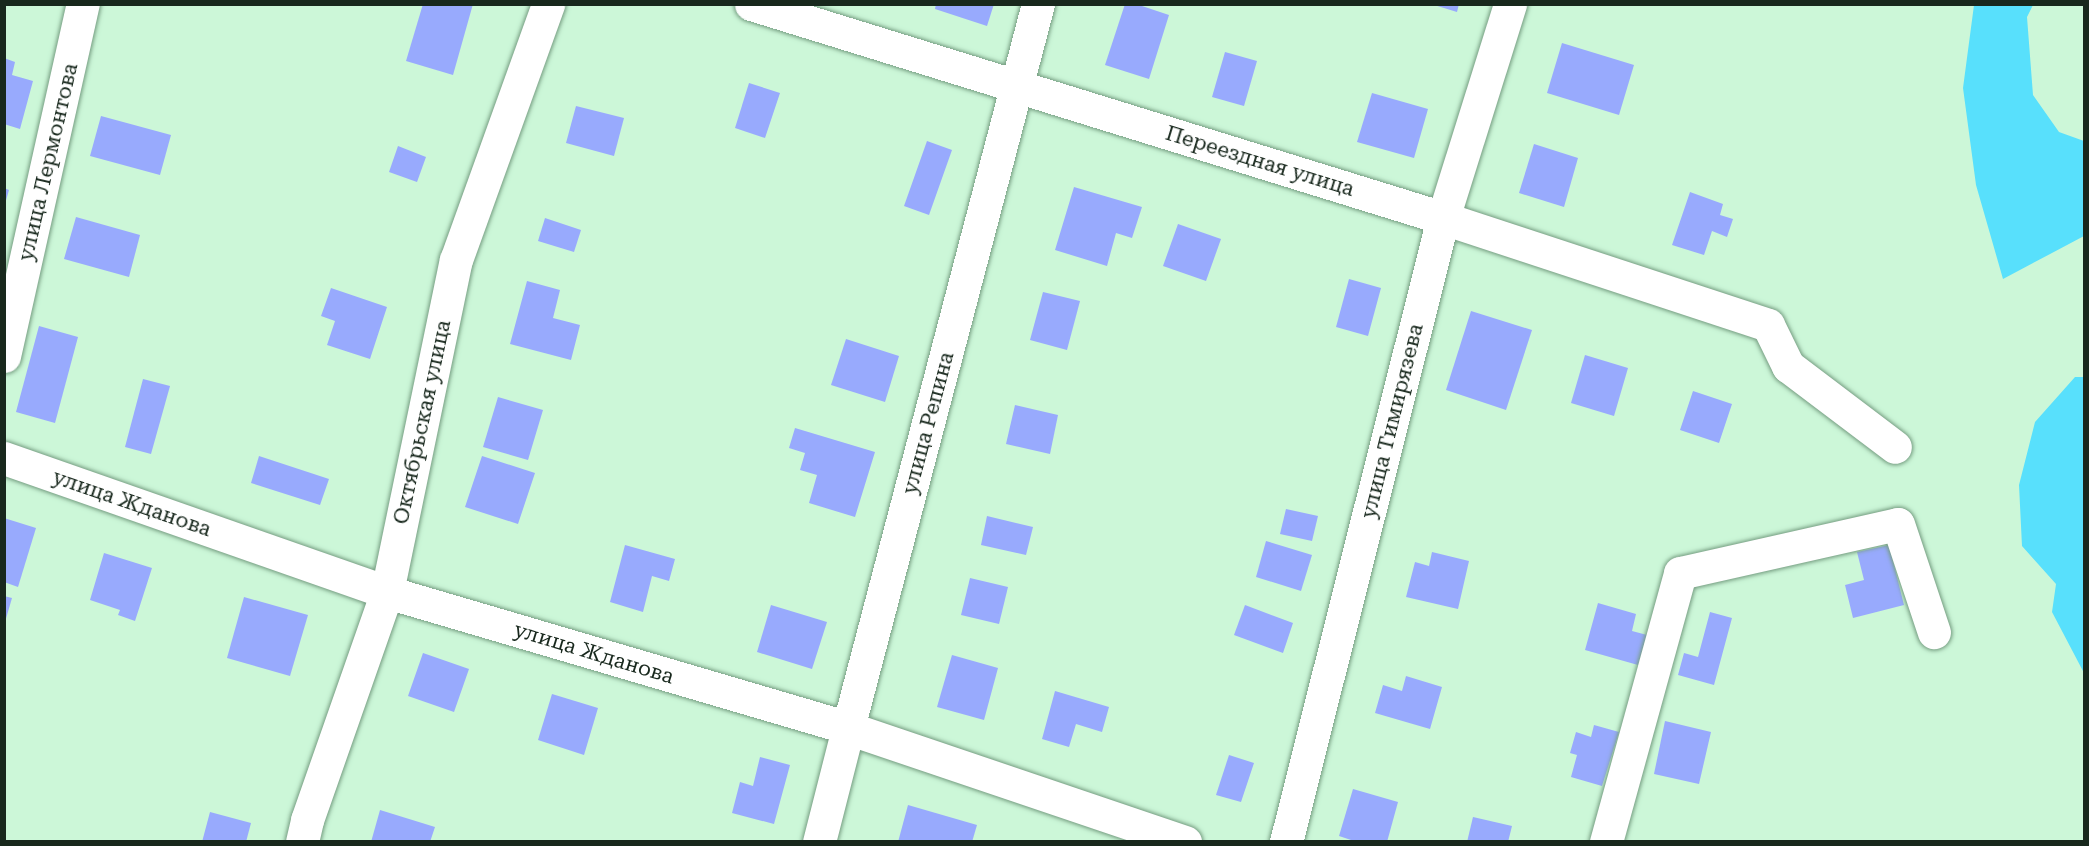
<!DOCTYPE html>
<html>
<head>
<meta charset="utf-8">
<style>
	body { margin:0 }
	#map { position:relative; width:2089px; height:846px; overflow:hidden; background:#ccf7d8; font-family:"Roboto Serif",serif }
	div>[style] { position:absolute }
	.water>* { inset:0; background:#58e0fc }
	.building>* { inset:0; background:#98aafd }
	.roads { filter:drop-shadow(0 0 2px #759d81) drop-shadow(0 0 2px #759d81) }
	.minor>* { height:33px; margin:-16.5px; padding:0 16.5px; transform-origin:16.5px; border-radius:16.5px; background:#fff }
	.tertiary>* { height:33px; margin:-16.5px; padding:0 16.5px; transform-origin:16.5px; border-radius:16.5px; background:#fff }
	span { translate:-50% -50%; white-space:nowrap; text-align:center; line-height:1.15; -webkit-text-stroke:5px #fff; paint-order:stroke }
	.street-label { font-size:21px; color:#18281d }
	.frame { position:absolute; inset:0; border:6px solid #18281d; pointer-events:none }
</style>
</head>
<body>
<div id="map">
	<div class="water">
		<div style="clip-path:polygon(1974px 5px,2033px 5px,2027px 17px,2033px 95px,2059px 132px,2084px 141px,2084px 236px,2003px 279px,1976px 185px,1963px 88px)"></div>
		<div style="clip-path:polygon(2075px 377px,2084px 377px,2084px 673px,2052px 612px,2056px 584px,2022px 546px,2019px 485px,2035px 422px)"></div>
	</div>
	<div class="building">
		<div style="clip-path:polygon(423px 4px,473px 4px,453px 75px,406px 61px)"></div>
		<div style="clip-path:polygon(936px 4px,994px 4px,987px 26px,935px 9px)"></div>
		<div style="clip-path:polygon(1125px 4px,1136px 4px,1169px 15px,1149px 79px,1105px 65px)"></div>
		<div style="clip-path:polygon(1431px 4px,1459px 4px,1457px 12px)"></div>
		<div style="clip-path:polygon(1562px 43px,1634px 65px,1619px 115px,1547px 93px)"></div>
		<div style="clip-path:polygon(1225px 52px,1257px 61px,1244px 106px,1212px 97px)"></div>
		<div style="clip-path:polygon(4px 58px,15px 62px,12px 75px,33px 81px,20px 129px,4px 124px)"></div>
		<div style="clip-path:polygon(749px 83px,780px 93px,765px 138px,735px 128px)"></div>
		<div style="clip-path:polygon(1372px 93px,1428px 109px,1414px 158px,1357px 142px)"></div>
		<div style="clip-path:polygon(576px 106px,624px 118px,614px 156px,566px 143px)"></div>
		<div style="clip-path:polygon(101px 116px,171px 135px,160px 175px,90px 156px)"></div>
		<div style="clip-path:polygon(927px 141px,952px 150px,929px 215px,904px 206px)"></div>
		<div style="clip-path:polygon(1534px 144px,1578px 158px,1564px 207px,1519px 193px)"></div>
		<div style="clip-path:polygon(398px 146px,426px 157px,417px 182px,389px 172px)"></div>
		<div style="clip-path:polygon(1074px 187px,1142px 207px,1132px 238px,1116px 233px,1107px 266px,1055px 250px)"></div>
		<div style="clip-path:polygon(4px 188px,9px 190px,5px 204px,4px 204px)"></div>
		<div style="clip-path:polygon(1690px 192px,1723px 204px,1720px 215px,1733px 219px,1727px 237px,1712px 231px,1704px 255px,1672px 245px)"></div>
		<div style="clip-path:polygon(76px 217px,140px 235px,129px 277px,64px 259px)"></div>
		<div style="clip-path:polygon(545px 218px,581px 230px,574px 252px,538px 241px)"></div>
		<div style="clip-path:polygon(1178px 224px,1221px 239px,1206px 281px,1163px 266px)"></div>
		<div style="clip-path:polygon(1349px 279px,1381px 288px,1368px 336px,1336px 327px)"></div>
		<div style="clip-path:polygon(527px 281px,560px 290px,553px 318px,580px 325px,571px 360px,510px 344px)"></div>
		<div style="clip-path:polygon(331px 288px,387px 307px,370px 359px,327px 345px,335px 321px,321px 316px)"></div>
		<div style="clip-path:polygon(1043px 292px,1080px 301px,1067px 350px,1030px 340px)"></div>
		<div style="clip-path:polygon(1471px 311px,1532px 330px,1506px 410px,1446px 390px)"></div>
		<div style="clip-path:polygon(39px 326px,78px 337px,55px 423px,16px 412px)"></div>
		<div style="clip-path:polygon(846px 339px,899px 356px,885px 402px,831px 385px)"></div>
		<div style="clip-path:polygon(1585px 355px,1628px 368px,1614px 416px,1571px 403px)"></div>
		<div style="clip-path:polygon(143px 379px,170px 386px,151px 454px,125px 447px)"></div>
		<div style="clip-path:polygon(1693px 391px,1732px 404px,1719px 443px,1680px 430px)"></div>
		<div style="clip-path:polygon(498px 397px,543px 410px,528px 460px,483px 447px)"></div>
		<div style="clip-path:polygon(1015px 405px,1058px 415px,1050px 454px,1006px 444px)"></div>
		<div style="clip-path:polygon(795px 428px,875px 452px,855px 517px,809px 503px,817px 475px,800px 470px,805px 453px,789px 448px)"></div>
		<div style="clip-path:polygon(259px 456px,329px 479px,320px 505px,251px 483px)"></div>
		<div style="clip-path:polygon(482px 456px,535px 473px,518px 524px,465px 507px)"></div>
		<div style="clip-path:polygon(1286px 509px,1318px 516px,1312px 541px,1280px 534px)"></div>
		<div style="clip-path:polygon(987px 516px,1033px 527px,1026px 555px,981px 545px)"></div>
		<div style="clip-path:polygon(4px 518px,36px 528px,18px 587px,4px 582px)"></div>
		<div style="clip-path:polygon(1266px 541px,1312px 555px,1301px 591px,1256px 577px)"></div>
		<div style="clip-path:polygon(625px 545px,675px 559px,669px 581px,652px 576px,643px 612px,610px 602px)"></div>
		<div style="clip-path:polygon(1889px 545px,1904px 605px,1853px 618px,1845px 585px,1864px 580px,1857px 552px)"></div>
		<div style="clip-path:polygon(1432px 552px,1469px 561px,1458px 609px,1406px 597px,1415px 562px,1429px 566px)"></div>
		<div style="clip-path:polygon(104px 553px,152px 568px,135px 621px,118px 615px,120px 610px,90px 600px)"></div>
		<div style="clip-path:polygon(970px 578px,1008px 587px,999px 624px,961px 615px)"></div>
		<div style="clip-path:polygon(4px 596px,12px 598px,5px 622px,4px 622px)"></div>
		<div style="clip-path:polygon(244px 597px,308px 615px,290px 676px,227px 658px)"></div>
		<div style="clip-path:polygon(1598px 603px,1636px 614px,1632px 631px,1647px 635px,1638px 665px,1585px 650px)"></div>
		<div style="clip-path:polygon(771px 605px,827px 622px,812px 669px,757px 652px)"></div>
		<div style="clip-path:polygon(1245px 605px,1293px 623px,1283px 653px,1234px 635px)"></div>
		<div style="clip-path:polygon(1710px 612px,1732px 618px,1714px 685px,1678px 675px,1684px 653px,1698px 657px)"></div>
		<div style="clip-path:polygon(423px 653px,469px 669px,454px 712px,408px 696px)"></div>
		<div style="clip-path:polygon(952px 655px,998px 668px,984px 720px,937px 707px)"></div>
		<div style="clip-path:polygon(1406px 676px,1442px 687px,1430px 729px,1375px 713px,1383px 685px,1402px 691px)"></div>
		<div style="clip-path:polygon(1055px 691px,1109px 707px,1102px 732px,1076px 724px,1069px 747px,1042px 739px)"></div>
		<div style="clip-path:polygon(552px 694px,598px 708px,584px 755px,538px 740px)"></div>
		<div style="clip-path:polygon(1665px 721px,1711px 732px,1699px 784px,1654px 774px)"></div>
		<div style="clip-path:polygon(1594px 725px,1619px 732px,1602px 786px,1571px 777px,1577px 755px,1570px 753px,1576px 732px,1591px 737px)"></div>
		<div style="clip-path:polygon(1229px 755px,1254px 763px,1241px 802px,1216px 795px)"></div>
		<div style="clip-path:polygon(760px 757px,790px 765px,774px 824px,732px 813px,740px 782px,753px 786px)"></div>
		<div style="clip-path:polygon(1353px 789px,1398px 802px,1387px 842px,1357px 842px,1339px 836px)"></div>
		<div style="clip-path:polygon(908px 805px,977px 825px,972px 842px,898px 842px)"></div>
		<div style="clip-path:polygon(380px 810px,435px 827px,430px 842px,371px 842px)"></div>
		<div style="clip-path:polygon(210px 812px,251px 823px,246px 842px,202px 842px)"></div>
		<div style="clip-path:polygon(1473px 817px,1512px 826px,1508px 842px,1467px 842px)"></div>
	</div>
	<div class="roads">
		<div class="minor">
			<div style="left:751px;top:4px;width:724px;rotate:17.18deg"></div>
			<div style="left:1443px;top:218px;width:342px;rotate:18.2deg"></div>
			<div style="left:1768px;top:325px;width:46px;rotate:64deg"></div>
			<div style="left:1788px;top:366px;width:134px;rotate:37.1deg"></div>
			<div style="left:4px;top:356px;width:361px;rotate:-77.4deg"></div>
			<div style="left:4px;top:458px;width:406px;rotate:19.3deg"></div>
			<div style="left:387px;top:592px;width:481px;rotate:16.4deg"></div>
			<div style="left:848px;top:728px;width:749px;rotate:-75.3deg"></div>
			<div style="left:302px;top:842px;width:23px;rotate:-77deg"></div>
			<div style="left:307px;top:820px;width:242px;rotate:-70.7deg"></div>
			<div style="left:387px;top:592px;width:339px;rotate:-78.3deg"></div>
			<div style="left:456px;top:260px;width:272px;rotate:-70.2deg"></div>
			<div style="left:1286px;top:842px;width:643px;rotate:-75.88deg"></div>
			<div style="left:1443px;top:218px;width:224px;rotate:-72.6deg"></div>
			<div style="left:1606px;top:842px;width:279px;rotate:-74.6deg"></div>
			<div style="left:1680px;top:573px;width:223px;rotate:-12.7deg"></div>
			<div style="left:1898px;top:524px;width:114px;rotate:71.6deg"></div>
		</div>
		<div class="tertiary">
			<div style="left:819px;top:842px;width:118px;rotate:-75.7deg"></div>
			<div style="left:848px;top:728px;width:356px;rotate:18.7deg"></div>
		</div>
	</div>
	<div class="street-label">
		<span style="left:1260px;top:161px;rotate:17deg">Переездная улица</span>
		<span style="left:48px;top:162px;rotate:-77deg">улица Лермонтова</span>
		<span style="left:1392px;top:421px;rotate:-76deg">улица Тимирязева</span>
		<span style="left:422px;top:422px;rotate:-78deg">Октябрьская улица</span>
		<span style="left:928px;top:423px;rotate:-75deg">улица Репина</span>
		<span style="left:132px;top:503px;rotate:19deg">улица Жданова</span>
		<span style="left:594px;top:653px;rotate:17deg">улица Жданова</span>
	</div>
	<div class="frame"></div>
</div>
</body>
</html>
